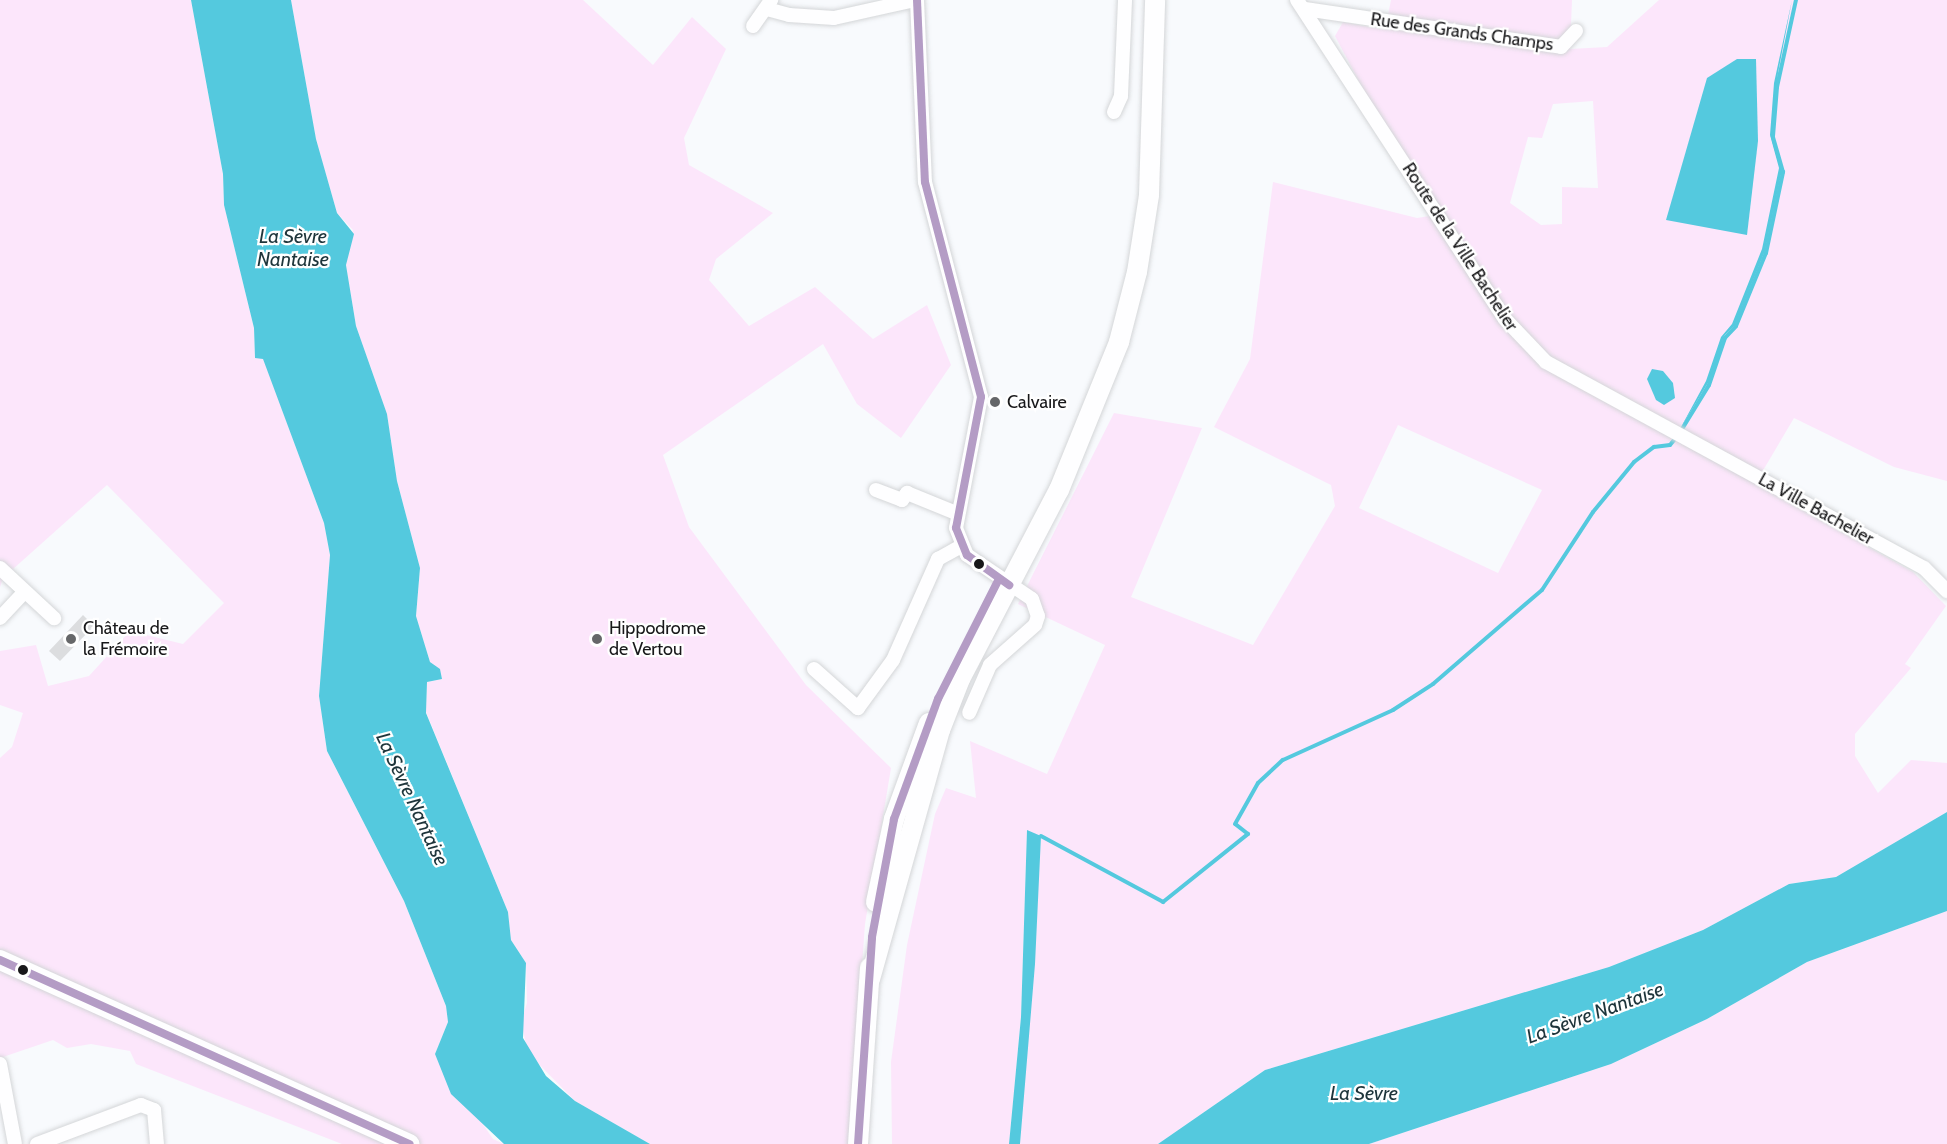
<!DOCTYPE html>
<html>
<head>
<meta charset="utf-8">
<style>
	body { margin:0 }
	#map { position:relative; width:1947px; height:1144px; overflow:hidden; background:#f8fafd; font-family:Cabin,sans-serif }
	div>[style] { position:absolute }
	.green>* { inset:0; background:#fce6fb }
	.water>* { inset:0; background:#54c9de }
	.stream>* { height:4px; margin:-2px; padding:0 2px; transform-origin:2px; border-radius:2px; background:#54c9de }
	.building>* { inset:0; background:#dcdddf }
	.roads { filter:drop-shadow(0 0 2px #d4d6d8) drop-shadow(0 0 2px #d4d6d8) }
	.street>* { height:14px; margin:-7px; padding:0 7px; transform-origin:7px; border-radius:7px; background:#fefeff }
	.secondary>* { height:20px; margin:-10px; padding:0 10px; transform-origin:10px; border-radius:10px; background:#fefeff }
	.bus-1>* { height:8px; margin:-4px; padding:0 4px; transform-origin:4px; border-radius:4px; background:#b49cc5 }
	.dots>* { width:16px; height:16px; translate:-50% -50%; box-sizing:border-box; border:3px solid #fff; border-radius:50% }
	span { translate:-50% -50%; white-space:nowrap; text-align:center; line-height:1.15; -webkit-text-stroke:4.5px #fff; paint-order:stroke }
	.street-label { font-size:18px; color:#18181a }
	.poi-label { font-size:18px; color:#18181a }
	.left { translate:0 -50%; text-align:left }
	.water-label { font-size:20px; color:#1e353b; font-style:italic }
</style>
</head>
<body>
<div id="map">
	<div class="green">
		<div style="clip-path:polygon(0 0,191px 0,223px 174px,224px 205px,254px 328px,255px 358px,263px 358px,324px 523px,330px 555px,319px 696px,327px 751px,404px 901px,446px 1006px,448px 1022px,435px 1054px,493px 1139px,504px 1144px,342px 1144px,136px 1064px,130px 1051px,91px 1044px,67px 1048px,53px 1040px,0 1058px,0 758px,12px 747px,23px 713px,0 705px,0 651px,36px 645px,48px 686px,89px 676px,130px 631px,183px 644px,224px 603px,107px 485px,3px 578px,0 587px)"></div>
		<div style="clip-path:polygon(291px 0,583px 0,653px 65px,692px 17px,726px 49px,684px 138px,689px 165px,773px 213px,716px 259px,709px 280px,749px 326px,815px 287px,873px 339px,927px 305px,951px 365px,901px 438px,857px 404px,823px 344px,663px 455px,689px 527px,806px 685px,891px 768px,865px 924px,849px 1144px,650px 1144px,575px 1101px,528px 1053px,521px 1022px,527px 1003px,526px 963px,511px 940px,508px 912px,426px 712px,427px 682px,442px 679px,440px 670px,430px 662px,416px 616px,420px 568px,397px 481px,387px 414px,356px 326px,346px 265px,353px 230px,337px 213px,316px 139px)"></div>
		<div style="clip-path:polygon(evenodd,1391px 0,1572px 0,1570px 49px,1607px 47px,1659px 0,1947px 0,1947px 481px,1894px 467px,1794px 418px,1755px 484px,1913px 572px,1946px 606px,1905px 664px,1911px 668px,1855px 734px,1855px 756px,1878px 793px,1911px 760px,1947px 763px,1947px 812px,1836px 877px,1789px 884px,1703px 930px,1609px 967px,1265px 1070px,1158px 1144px,1020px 1144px,1041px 836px,1027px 831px,1021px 1017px,1009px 1144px,892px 1144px,891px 1062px,907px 945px,935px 814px,946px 788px,976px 798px,970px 741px,1047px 774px,1105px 645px,1018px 604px,1114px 413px,1202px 428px,1131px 597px,1253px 645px,1335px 506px,1331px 485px,1214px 427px,1250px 359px,1273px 182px,1417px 218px,1430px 216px,1335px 36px,1343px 22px,1385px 30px,1391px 0,1593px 101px,1598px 188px,1562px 187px,1562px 224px,1541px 225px,1510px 203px,1528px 137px,1542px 138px,1553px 104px,1593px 101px,1391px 0,1398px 425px,1542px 490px,1498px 573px,1359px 508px,1398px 425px)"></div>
		<div style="clip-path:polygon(1947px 911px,1947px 1144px,1369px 1144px,1611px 1064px,1707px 1019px,1807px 962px)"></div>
	</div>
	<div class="water">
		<div style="clip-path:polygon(191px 0,291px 0,316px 139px,337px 213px,354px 234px,346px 265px,356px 326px,387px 414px,397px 481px,420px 568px,416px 616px,430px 662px,440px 669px,442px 679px,427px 682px,426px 713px,508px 912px,511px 940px,526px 963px,523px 1038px,546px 1076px,575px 1101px,650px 1144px,504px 1144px,451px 1094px,435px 1054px,448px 1022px,446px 1006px,404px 901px,327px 751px,319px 696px,330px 555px,324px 523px,263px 359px,255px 358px,254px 328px,224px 205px,223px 174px)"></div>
		<div style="clip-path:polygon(1792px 0,1778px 73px,1773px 133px,1782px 170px,1765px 251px,1735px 325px,1724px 336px,1711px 378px,1680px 429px,1706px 381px,1721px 337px,1732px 324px,1762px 249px,1779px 168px,1770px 135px,1774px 83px)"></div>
		<div style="clip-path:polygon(1737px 59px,1756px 59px,1758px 141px,1747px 235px,1666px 220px,1707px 78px)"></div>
		<div style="clip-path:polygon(1652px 369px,1663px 371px,1673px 383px,1675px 398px,1664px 405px,1656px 400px,1647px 379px)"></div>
		<div style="clip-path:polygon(1947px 812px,1947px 911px,1807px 962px,1707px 1019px,1611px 1064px,1369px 1144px,1158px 1144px,1265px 1070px,1609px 967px,1703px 930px,1789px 884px,1836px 877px)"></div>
		<div style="clip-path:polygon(1027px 830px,1041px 836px,1035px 964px,1020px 1144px,1009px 1144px,1021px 1017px)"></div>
	</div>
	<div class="stream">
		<div style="left:1041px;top:836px;width:139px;rotate:28.4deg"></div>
		<div style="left:1163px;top:902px;width:109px;rotate:-38.7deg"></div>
		<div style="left:1248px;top:834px;width:16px;rotate:-142deg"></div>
		<div style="left:1235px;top:824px;width:47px;rotate:-60.7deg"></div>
		<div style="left:1258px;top:783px;width:34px;rotate:-43deg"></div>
		<div style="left:1283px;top:760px;width:121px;rotate:-24.4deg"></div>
		<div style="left:1393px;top:710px;width:48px;rotate:-33deg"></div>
		<div style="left:1433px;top:684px;width:144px;rotate:-40.8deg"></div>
		<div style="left:1542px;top:590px;width:93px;rotate:-56.8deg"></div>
		<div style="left:1593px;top:512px;width:65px;rotate:-50.6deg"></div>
		<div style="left:1634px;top:462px;width:25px;rotate:-37deg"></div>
		<div style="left:1654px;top:447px;width:16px;rotate:-7deg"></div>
		<div style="left:1670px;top:445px;width:14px;rotate:-51deg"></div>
		<div style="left:1679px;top:434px;width:57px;rotate:-58.5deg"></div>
		<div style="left:1709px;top:385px;width:50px;rotate:-71.2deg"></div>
		<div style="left:1725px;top:338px;width:16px;rotate:-47deg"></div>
		<div style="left:1736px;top:326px;width:79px;rotate:-67.7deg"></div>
		<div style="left:1766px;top:253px;width:83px;rotate:-78.1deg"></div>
		<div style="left:1783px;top:172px;width:37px;rotate:-106deg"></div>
		<div style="left:1773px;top:136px;width:49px;rotate:-85.3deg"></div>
		<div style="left:1777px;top:87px;width:89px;rotate:-77.7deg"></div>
	</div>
	<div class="building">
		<div style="clip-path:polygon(83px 615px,94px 626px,60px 661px,49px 651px)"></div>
	</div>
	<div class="roads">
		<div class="street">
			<div style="left:917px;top:0;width:182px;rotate:87.5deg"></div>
			<div style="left:925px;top:182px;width:222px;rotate:75.4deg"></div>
			<div style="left:981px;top:397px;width:133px;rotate:100.8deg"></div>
			<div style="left:956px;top:528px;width:29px;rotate:68deg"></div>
			<div style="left:967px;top:555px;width:78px;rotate:34.1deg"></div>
			<div style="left:1032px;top:599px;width:18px;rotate:71deg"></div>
			<div style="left:1038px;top:616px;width:9px;rotate:108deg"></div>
			<div style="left:1035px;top:625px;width:60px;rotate:138.4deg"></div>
			<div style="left:990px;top:665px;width:52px;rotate:113.6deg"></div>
			<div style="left:1297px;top:0;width:381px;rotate:56.9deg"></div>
			<div style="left:1505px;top:319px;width:59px;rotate:46.4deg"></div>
			<div style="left:1546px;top:362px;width:430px;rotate:28.6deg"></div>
			<div style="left:1924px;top:568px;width:33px;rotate:45deg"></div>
			<div style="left:767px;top:9px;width:23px;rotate:15deg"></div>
			<div style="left:789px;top:15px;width:45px;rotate:3.8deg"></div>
			<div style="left:834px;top:18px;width:83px;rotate:-12.5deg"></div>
			<div style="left:1305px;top:9px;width:259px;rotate:8.4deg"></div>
			<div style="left:1561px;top:47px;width:22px;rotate:-47deg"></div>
			<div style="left:753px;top:26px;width:32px;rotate:-55deg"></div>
			<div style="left:1114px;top:112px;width:17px;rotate:-66deg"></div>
			<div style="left:1121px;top:96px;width:96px;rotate:-87.6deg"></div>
			<div style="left:876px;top:490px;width:28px;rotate:21deg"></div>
			<div style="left:902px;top:500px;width:9px;rotate:-54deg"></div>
			<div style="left:907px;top:493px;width:53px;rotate:22.2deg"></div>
			<div style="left:0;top:568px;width:74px;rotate:42.8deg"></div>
			<div style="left:0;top:618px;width:35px;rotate:-47deg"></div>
			<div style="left:814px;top:669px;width:59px;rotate:41.6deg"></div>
			<div style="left:858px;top:708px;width:59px;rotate:-53.9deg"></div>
			<div style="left:893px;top:660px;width:111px;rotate:-66deg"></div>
			<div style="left:938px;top:559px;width:26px;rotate:-29deg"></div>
			<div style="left:0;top:1064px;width:81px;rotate:79.4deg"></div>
			<div style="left:37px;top:1144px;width:111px;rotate:-20.6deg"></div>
			<div style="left:141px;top:1105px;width:14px;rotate:21deg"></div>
			<div style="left:154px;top:1110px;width:34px;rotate:85deg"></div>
		</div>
		<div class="secondary">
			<div style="left:876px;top:902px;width:85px;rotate:-77.8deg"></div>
			<div style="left:894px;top:819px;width:102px;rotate:-70deg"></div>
			<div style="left:0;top:960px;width:449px;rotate:24.2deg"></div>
			<div style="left:870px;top:979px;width:259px;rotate:-74.3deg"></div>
			<div style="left:940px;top:730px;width:55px;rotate:-68.6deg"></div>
			<div style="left:960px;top:679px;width:213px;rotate:-62.4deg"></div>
			<div style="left:1059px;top:490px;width:160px;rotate:-67.9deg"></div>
			<div style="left:1119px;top:342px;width:72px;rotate:-75.6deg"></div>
			<div style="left:1137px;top:272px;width:78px;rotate:-81.1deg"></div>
			<div style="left:1149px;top:195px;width:195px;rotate:-88.2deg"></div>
			<div style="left:858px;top:1144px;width:177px;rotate:-86.1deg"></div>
		</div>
	</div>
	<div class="bus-1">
		<div style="left:917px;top:0;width:182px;rotate:87.5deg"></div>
		<div style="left:925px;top:182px;width:222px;rotate:75.4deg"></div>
		<div style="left:981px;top:397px;width:133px;rotate:100.8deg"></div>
		<div style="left:956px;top:528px;width:29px;rotate:68deg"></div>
		<div style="left:967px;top:555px;width:52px;rotate:35.5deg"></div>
		<div style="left:0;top:960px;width:449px;rotate:24.2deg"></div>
		<div style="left:858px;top:1144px;width:207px;rotate:-86.1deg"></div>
		<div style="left:872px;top:937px;width:120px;rotate:-79.4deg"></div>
		<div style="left:894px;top:819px;width:128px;rotate:-69.9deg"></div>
		<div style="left:938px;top:699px;width:135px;rotate:-63.1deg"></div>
	</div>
	<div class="dots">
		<div style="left:995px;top:402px;background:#666769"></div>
		<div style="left:979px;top:564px;background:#18181a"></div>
		<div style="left:71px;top:639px;background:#666769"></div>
		<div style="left:597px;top:639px;background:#666769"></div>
		<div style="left:23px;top:970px;background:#18181a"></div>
	</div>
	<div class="street-label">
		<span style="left:1462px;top:32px;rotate:8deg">Rue des Grands Champs</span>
		<span style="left:1460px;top:247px;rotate:57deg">Route de la Ville Bachelier</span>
		<span style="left:1816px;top:509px;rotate:29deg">La Ville Bachelier</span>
	</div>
	<div class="poi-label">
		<span class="left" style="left:1007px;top:402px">Calvaire</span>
		<span class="left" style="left:83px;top:639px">Château de<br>la Frémoire</span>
		<span class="left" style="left:609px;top:639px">Hippodrome<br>de Vertou</span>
	</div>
	<div class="water-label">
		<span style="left:293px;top:248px">La Sèvre<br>Nantaise</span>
		<span style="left:412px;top:799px;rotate:65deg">La Sèvre Nantaise</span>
		<span style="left:1595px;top:1013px;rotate:-20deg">La Sèvre Nantaise</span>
		<span style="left:1364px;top:1093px">La Sèvre</span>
	</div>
</div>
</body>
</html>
